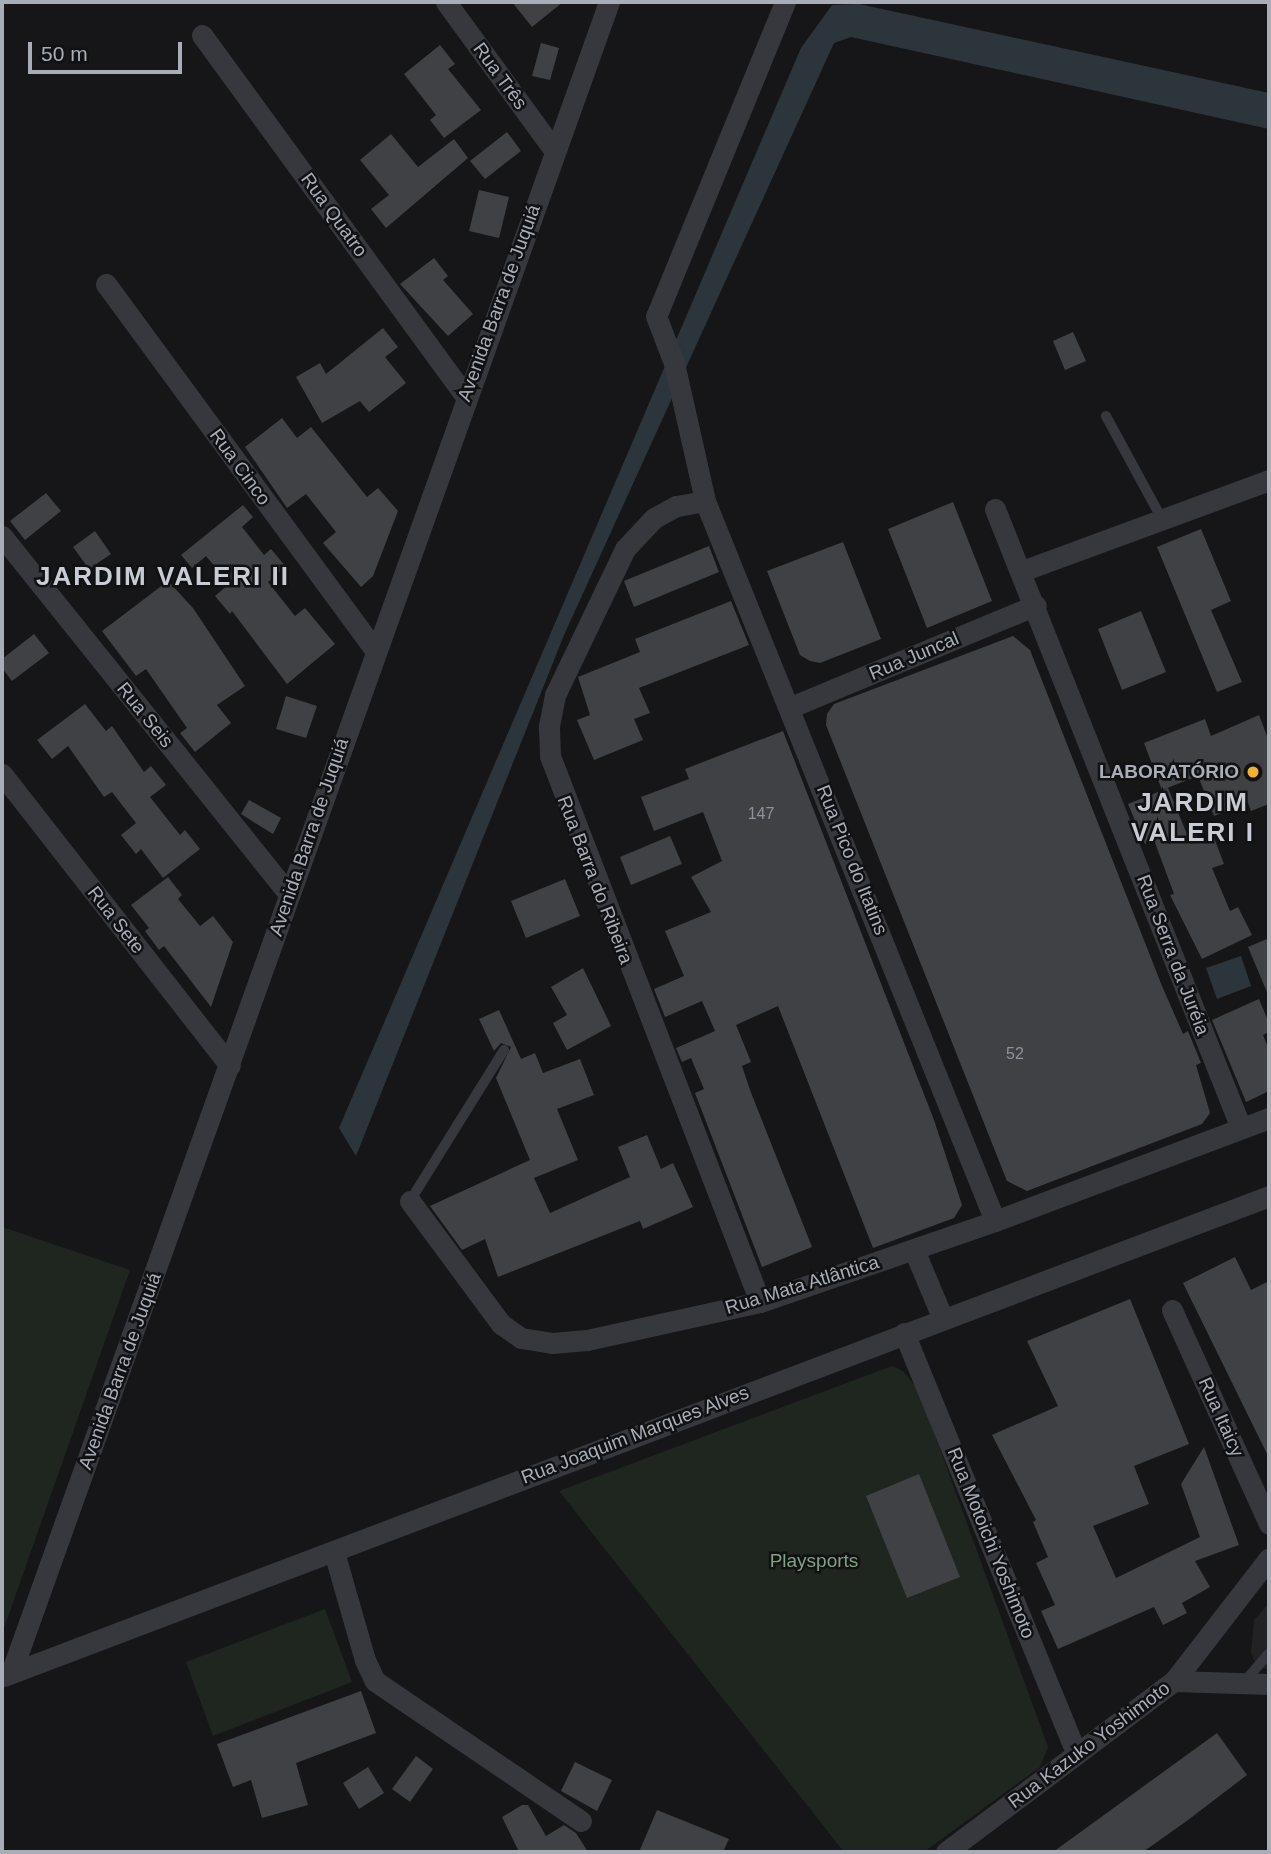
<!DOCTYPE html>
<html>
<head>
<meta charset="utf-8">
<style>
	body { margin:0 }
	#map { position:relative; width:1271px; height:1854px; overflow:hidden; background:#161618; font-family:Helvetica,sans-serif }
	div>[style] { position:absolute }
	.built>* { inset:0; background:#222225 }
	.green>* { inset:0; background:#1e261f }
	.water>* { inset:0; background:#2c353c }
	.building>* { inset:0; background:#404145 }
	.service>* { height:10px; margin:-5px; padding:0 5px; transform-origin:5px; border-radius:5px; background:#37383d }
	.minor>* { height:21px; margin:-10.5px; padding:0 10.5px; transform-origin:10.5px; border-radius:10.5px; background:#37383d }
	.dots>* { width:19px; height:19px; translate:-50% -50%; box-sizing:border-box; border:4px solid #111113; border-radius:50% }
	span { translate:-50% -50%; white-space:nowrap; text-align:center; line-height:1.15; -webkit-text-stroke:5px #111113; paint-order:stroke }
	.number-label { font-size:16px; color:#8e929b }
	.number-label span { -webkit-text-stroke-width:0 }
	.street-label { font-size:19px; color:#a8adb8 }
	.poi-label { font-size:19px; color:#a8adb8; font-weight:700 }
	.right { translate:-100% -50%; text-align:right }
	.park-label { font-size:19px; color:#7fa381 }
	.district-label { font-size:26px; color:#c9ccd4; font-weight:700; letter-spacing:2px }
	.frame { position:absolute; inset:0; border:4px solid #a8adb8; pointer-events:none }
	.scale { position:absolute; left:28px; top:42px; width:154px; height:32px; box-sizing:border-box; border:4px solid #a8adb8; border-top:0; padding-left:9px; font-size:21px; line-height:24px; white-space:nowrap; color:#a8adb8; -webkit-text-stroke:5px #111113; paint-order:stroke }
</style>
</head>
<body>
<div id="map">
	<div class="built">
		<div style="clip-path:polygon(1269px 1603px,1269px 1669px,1257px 1667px,1251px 1653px,1254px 1620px)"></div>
	</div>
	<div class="green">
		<div style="clip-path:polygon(2px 1227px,130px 1270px,2px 1634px)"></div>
		<div style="clip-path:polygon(892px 1366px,903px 1371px,919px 1391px,1048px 1747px,1040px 1767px,924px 1852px,844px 1852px,559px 1491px)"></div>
		<div style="clip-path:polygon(325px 1609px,352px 1682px,213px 1736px,186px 1662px)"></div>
	</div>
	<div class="water">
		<div style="clip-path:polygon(859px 4px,1269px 93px,1269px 129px,851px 37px,834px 43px,564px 635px,356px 1156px,339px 1128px,801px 48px,832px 5px)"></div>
		<div style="clip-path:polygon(1241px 956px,1251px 986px,1217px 999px,1206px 968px)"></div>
	</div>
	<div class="building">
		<div style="clip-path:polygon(512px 2px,563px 2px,532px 27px)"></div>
		<div style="clip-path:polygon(541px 43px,559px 48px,550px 80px,532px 76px)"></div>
		<div style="clip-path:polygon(440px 45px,455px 64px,448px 69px,481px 110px,444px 138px,430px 120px,436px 115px,404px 74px)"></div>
		<div style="clip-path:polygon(507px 132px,521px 151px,485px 179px,470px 161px)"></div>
		<div style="clip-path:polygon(391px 134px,418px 167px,454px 139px,468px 158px,386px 228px,371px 209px,389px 195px,360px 160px)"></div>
		<div style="clip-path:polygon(479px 190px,509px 197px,499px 238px,469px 231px)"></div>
		<div style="clip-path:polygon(434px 258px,448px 276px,443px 280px,473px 314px,448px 336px,400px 284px)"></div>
		<div style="clip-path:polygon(383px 328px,398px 347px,385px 357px,406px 383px,369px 412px,360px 401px,322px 423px,296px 377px,320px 363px,326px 374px)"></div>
		<div style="clip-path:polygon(1073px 332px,1086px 361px,1065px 370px,1053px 341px)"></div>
		<div style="clip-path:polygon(282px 418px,297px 438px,311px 427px,367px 497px,378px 488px,398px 511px,373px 576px,361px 587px,323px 543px,336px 532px,306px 494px,287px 508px,245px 447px)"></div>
		<div style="clip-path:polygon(46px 493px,61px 511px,25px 540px,10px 521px)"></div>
		<div style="clip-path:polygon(953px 502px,992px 601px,927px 628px,888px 529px)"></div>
		<div style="clip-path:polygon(243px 505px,253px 517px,242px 527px,264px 555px,271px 549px,286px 567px,268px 582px,295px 616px,305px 608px,335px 644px,287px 684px,232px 611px,230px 614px,215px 596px,229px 584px,206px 556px,192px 568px,181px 555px)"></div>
		<div style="clip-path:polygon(1201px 529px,1231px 601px,1211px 610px,1242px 682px,1217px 692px,1157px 547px)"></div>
		<div style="clip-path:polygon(95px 531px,111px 554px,89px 569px,73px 547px)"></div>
		<div style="clip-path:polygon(843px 542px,881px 639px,820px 663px,810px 661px,800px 655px,767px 571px)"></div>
		<div style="clip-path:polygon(709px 546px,719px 572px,634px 607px,624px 581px)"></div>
		<div style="clip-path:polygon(168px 581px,193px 608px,245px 686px,217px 705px,231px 723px,195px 752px,180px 733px,187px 728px,146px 669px,136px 676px,102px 631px)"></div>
		<div style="clip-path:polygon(731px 601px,749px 645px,639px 688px,650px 713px,634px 719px,643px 740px,594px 760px,577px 720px,590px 715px,578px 677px,640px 652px,635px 639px)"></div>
		<div style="clip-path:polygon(1141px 611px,1166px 672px,1122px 690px,1098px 629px)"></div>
		<div style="clip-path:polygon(34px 634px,49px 653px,12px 681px,2px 668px,2px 659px)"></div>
		<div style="clip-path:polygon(1013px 636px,1030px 650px,1162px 986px,1183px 1034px,1188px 1031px,1201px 1063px,1196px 1065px,1210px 1113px,1202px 1124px,1027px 1191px,1007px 1181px,826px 725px,827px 714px,834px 704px)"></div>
		<div style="clip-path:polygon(286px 696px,317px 706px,306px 738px,276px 729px)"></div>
		<div style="clip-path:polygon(85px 704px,106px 731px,112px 726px,144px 772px,151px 766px,166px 785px,150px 797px,180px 835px,185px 830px,200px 849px,163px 878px,141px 849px,136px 854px,121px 835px,136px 823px,112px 792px,104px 797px,68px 746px,52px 759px,37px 740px)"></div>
		<div style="clip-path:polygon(1259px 715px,1269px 741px,1269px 804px,1251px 811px,1248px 803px,1214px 816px,1198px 776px,1162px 790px,1144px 743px,1205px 719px,1211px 736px)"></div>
		<div style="clip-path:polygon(783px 731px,934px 1120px,962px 1205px,954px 1218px,873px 1248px,778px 1006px,736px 1025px,751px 1062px,742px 1066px,750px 1090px,812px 1247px,762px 1267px,695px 1093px,704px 1089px,691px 1058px,682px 1062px,676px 1048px,715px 1031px,702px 1001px,665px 1017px,654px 989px,684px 976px,665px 931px,711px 912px,691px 877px,722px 861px,703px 812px,654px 831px,641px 797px,689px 779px,685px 769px)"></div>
		<div style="clip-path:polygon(1168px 788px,1191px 844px,1213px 835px,1224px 864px,1212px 868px,1230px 911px,1238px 907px,1252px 935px,1202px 959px,1170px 895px,1174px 894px,1154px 840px,1145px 844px,1128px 804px)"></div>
		<div style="clip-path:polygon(249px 800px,281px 818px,273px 834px,241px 814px)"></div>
		<div style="clip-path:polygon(670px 836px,682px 864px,631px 885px,620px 857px)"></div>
		<div style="clip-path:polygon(168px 877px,182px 895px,178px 899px,200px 926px,213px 916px,233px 942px,211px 1007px,164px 946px,159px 950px,145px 931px,149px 928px,131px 905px)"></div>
		<div style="clip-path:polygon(565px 879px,580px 916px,526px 938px,511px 901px)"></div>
		<div style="clip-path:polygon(1269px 938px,1269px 997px,1248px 947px)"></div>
		<div style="clip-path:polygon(583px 968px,611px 1026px,567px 1050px,553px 1023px,567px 1015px,551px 987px)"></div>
		<div style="clip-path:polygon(1259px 999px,1269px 1023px,1269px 1032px,1263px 1035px,1269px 1050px,1269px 1091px,1246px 1102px,1212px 1020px)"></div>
		<div style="clip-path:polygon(499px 1010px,521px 1059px,535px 1053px,543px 1073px,580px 1059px,594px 1095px,557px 1109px,578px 1160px,534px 1178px,550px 1213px,630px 1177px,618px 1147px,647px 1135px,661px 1169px,673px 1163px,693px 1207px,643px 1229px,640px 1221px,498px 1277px,485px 1239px,462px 1250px,430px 1206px,530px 1160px,496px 1078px,511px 1047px,501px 1043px,494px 1051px,479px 1019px)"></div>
		<div style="clip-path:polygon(1235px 1257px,1251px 1290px,1269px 1281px,1269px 1458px,1183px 1283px)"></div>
		<div style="clip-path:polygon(1130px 1299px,1189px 1444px,1134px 1466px,1149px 1504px,1093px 1526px,1116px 1578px,1200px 1537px,1181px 1484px,1204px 1447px,1239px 1545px,1195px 1561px,1210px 1587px,1182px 1603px,1187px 1613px,1163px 1625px,1154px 1607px,1058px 1649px,1041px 1611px,1055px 1605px,1036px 1563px,1048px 1557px,1033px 1522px,1036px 1520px,992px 1435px,1058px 1406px,1027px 1341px)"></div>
		<div style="clip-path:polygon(919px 1474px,960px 1577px,907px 1598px,866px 1496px)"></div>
		<div style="clip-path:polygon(361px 1691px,376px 1733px,296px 1763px,308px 1805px,262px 1818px,251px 1780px,233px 1787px,217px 1744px)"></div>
		<div style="clip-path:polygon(1217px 1733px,1247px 1775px,1188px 1820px,1143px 1852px,1053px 1852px)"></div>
		<div style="clip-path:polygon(416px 1756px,433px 1769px,410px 1802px,392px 1789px)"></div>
		<div style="clip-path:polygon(575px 1762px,612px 1780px,597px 1811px,561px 1791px)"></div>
		<div style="clip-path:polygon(368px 1767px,384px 1793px,359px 1809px,343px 1783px)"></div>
		<div style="clip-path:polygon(522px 1805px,528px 1805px,546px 1836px,564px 1825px,576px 1833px,588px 1852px,519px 1852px,502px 1817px)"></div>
		<div style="clip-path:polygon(657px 1810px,729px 1839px,723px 1852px,639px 1852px)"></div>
	</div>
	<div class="service">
		<div style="left:1106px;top:416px;width:117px;rotate:61.5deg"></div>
		<div style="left:410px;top:1201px;width:178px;rotate:-58.1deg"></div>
		<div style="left:1244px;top:1682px;width:38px;rotate:-49deg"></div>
	</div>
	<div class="minor">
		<div style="left:446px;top:2px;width:183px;rotate:53.9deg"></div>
		<div style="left:785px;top:2px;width:339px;rotate:112.3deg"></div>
		<div style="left:656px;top:316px;width:50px;rotate:69deg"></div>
		<div style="left:674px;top:363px;width:141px;rotate:77.3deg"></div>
		<div style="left:705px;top:501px;width:776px;rotate:68.06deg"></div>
		<div style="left:202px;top:35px;width:447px;rotate:53.9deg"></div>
		<div style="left:106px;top:284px;width:454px;rotate:53.7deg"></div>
		<div style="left:705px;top:501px;width:29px;rotate:170deg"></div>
		<div style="left:676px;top:506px;width:25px;rotate:151deg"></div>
		<div style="left:654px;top:518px;width:42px;rotate:133.1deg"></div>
		<div style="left:625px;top:549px;width:162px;rotate:115.6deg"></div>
		<div style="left:555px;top:695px;width:33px;rotate:101deg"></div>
		<div style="left:549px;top:727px;width:29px;rotate:88deg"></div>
		<div style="left:550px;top:756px;width:585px;rotate:68.96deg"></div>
		<div style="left:995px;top:509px;width:666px;rotate:68.33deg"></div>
		<div style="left:2px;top:536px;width:459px;rotate:51.3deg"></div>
		<div style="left:1022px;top:571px;width:263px;rotate:-20.2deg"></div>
		<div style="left:791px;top:707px;width:265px;rotate:-22.6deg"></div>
		<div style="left:2px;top:774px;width:370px;rotate:52deg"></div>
		<div style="left:410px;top:1201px;width:153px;rotate:53.5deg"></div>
		<div style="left:501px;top:1324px;width:24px;rotate:35deg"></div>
		<div style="left:521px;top:1338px;width:31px;rotate:9deg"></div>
		<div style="left:552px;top:1343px;width:35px;rotate:-5deg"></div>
		<div style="left:587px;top:1340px;width:177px;rotate:-12.4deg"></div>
		<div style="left:760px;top:1302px;width:249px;rotate:-19deg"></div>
		<div style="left:995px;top:1221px;width:293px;rotate:-20.6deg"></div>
		<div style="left:914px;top:1250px;width:75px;rotate:67.2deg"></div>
		<div style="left:1172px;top:1310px;width:235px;rotate:65.6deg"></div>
		<div style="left:904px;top:1333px;width:455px;rotate:67.7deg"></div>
		<div style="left:334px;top:1552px;width:112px;rotate:74deg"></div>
		<div style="left:365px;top:1660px;width:23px;rotate:65deg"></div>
		<div style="left:375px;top:1681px;width:249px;rotate:34.2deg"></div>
		<div style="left:11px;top:1673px;width:1775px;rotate:-70.31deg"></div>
		<div style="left:4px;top:1676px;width:1353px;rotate:-20.78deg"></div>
		<div style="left:1174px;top:1681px;width:95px;rotate:1.8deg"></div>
		<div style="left:946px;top:1852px;width:285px;rotate:-36.9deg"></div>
		<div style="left:1174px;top:1681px;width:155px;rotate:-52.3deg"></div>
	</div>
	<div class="dots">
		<div style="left:1253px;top:772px;background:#f2b134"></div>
	</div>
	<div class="number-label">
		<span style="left:761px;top:814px">147</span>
		<span style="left:1015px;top:1054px">52</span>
	</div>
	<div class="street-label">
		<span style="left:500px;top:76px;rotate:54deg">Rua Três</span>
		<span style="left:334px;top:215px;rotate:54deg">Rua Quatro</span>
		<span style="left:499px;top:303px;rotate:-70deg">Avenida Barra de Juquiá</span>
		<span style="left:240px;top:467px;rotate:54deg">Rua Cinco</span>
		<span style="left:914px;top:656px;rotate:-23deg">Rua Juncal</span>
		<span style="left:145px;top:715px;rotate:51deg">Rua Seis</span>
		<span style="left:309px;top:837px;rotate:-71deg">Avenida Barra de Juquiá</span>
		<span style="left:852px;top:860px;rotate:68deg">Rua Pico do Itatins</span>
		<span style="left:595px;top:880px;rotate:69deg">Rua Barra do Ribeira</span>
		<span style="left:116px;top:920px;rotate:52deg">Rua Sete</span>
		<span style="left:1173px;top:955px;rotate:69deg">Rua Serra da Juréia</span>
		<span style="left:802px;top:1285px;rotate:-17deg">Rua Mata Atlântica</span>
		<span style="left:120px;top:1371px;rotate:-70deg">Avenida Barra de Juquiá</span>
		<span style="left:1221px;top:1417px;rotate:66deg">Rua Itaicy</span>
		<span style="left:635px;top:1435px;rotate:-21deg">Rua Joaquim Marques Alves</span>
		<span style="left:991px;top:1543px;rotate:68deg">Rua Motoichi Yoshimoto</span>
		<span style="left:1089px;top:1745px;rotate:-37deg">Rua Kazuko Yoshimoto</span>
	</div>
	<div class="poi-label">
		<span class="right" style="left:1239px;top:772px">LABORATÓRIO</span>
	</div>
	<div class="park-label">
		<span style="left:814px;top:1561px">Playsports</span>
	</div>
	<div class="district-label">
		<span style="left:163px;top:577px">JARDIM VALERI II</span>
		<span style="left:1193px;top:818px">JARDIM<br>VALERI I</span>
	</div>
	<div class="frame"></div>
	<div class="scale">50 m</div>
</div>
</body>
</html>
